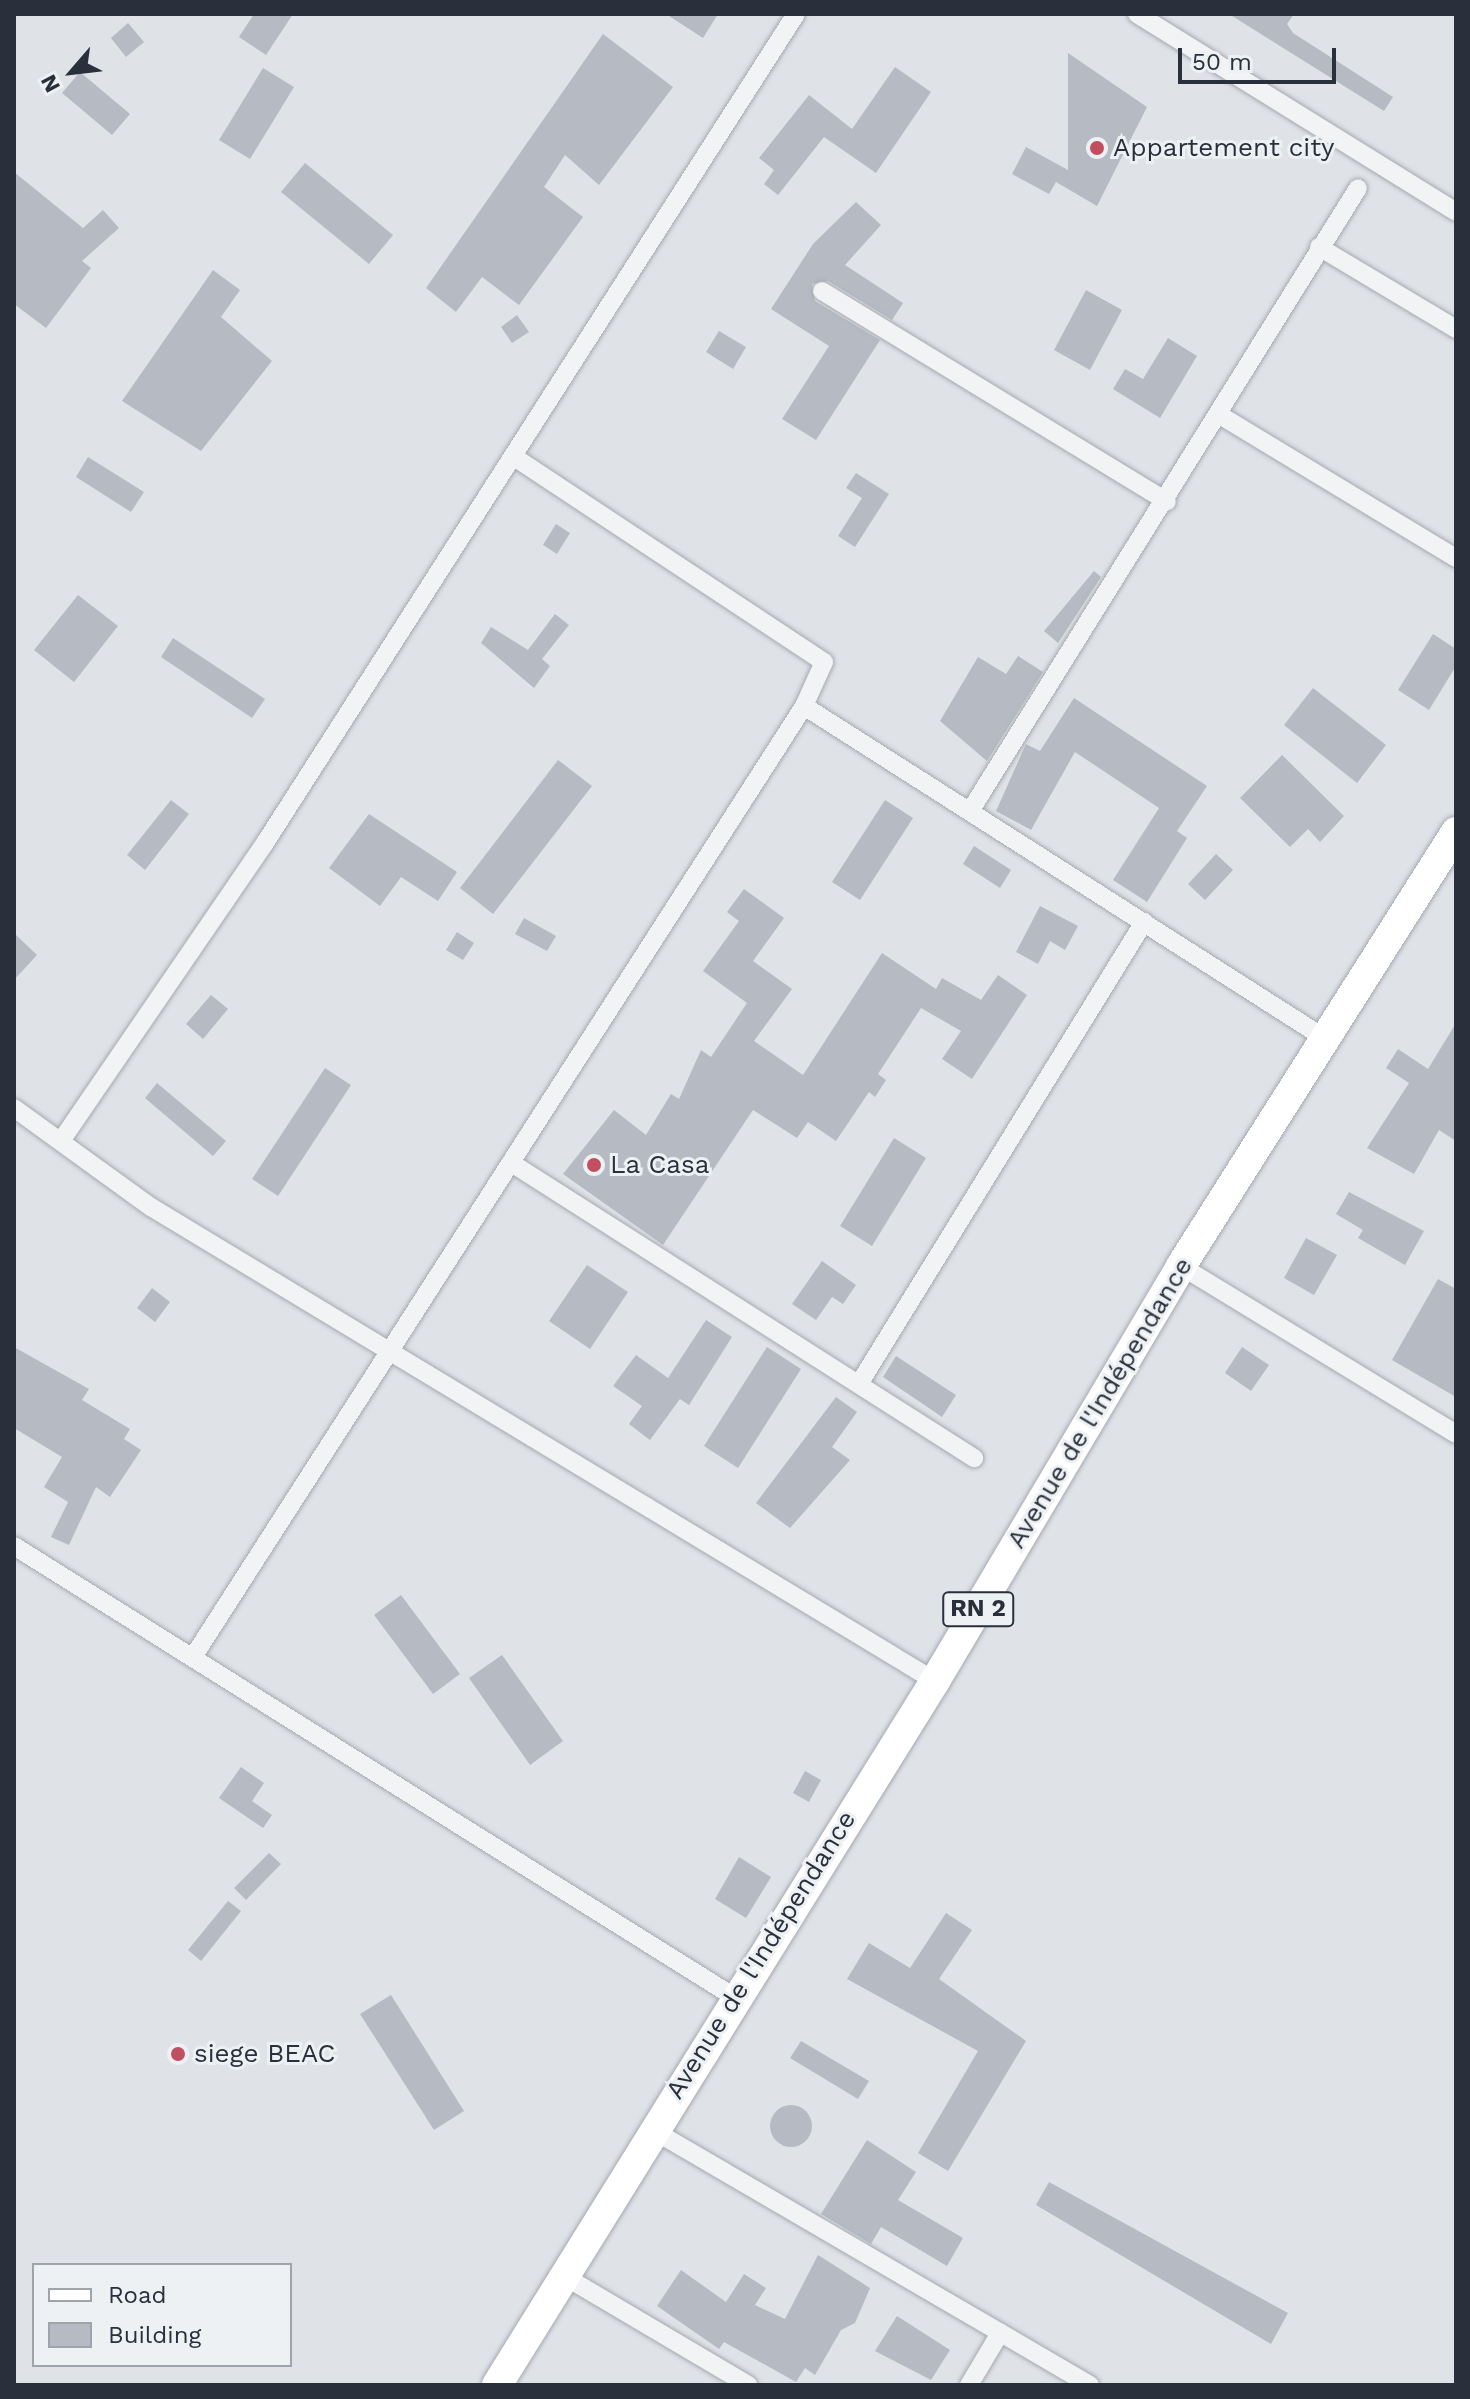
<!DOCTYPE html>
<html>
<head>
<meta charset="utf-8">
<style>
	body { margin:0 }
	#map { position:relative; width:1470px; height:2399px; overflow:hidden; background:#dfe2e7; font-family:"Work Sans",sans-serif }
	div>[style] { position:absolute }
	.building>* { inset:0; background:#b6bbc3 }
	.round { border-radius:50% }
	.roads { filter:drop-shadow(0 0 2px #a5a9b0) drop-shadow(0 0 2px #a5a9b0) }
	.street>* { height:18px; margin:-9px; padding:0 9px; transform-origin:9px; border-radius:9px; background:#f1f3f5 }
	.primary>* { height:30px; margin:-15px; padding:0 15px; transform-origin:15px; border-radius:15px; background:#fff }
	.dots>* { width:22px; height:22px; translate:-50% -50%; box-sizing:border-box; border:4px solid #eef1f4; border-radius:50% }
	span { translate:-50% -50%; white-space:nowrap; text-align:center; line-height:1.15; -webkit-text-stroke:6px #eef1f4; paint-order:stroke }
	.shield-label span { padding:2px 6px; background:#eef1f4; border:2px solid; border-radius:6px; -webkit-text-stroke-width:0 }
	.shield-label { font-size:24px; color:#29303c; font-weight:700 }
	.poi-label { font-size:26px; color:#29303c }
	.left { translate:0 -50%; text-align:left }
	.street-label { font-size:26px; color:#29303c }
	.frame { position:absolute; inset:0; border:16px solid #29303c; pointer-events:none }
	.legend { position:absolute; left:32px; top:2263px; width:260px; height:104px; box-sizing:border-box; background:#eef1f4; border:2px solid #9fa4aa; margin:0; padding:10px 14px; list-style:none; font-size:24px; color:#29303c }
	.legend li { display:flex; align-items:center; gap:16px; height:40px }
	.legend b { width:40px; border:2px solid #9fa4aa }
	.north { position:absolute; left:32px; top:32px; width:80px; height:80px; -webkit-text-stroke:6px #eef1f4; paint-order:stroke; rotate:242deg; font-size:22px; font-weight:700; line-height:32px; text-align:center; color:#29303c }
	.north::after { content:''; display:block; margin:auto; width:28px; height:36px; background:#29303c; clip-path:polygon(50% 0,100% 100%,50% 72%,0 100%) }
	.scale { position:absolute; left:1178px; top:48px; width:158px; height:36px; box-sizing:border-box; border:4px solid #29303c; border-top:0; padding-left:10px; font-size:24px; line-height:28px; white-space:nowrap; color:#29303c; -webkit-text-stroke:6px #eef1f4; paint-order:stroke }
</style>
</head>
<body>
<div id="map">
	<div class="building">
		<div style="clip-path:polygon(254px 14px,293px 14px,266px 55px,239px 37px)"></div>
		<div style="clip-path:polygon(666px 14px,718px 14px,703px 38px)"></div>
		<div style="clip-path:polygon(1229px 14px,1294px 14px,1287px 24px,1293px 33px,1393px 97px,1384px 111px)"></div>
		<div style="clip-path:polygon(128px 23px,144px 42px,126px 57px,111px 38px)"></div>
		<div style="clip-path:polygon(603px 34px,673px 87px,599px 185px,565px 155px,544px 187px,583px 217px,519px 305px,482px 277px,456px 312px,426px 288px)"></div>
		<div style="clip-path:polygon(1068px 53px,1147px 107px,1097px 206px,1056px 182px,1049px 194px,1012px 174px,1026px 147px,1068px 170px)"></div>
		<div style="clip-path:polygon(895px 67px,931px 92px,876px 173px,824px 137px,778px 195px,764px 184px,774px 170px,759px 158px,809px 95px,852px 129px)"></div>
		<div style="clip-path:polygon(263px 68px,294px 87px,250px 159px,219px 140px)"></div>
		<div style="clip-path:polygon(80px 72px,130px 114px,112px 135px,62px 93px)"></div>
		<div style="clip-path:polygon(305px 163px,393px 235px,369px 264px,281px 192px)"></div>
		<div style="clip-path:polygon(14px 172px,83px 228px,103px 210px,119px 228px,82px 261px,91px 268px,46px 328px,14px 304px)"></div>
		<div style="clip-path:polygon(856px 202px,881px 225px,845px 265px,903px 303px,892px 320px,828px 281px,812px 284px,815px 301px,880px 340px,816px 440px,782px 419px,829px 346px,771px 309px,813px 244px)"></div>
		<div style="clip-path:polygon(213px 270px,240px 290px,221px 317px,272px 361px,201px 451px,122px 401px)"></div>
		<div style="clip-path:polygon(1086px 290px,1122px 310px,1090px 370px,1054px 350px)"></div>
		<div style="clip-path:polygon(517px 315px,529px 332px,512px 343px,501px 327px)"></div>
		<div style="clip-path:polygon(719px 331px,746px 347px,733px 369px,706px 352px)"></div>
		<div style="clip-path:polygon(1168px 338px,1197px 356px,1160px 418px,1113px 389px,1125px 369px,1143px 379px)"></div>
		<div style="clip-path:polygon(88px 457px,144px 492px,131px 512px,76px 477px)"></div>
		<div style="clip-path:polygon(856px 473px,889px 494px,855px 547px,838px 536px,862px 498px,846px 488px)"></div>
		<div style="clip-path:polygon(556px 524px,570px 533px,557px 554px,543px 545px)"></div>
		<div style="clip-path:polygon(1094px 571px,1101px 577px,1058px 643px,1044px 631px)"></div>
		<div style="clip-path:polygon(78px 595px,118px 626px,74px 682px,34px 650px)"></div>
		<div style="clip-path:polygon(555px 614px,569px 625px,542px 659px,550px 666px,534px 688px,481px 643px,491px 627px,528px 650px)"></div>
		<div style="clip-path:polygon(1433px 634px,1456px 649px,1456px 666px,1429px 710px,1398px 690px)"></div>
		<div style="clip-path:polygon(173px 638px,265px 699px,252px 718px,161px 657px)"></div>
		<div style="clip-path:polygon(1018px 656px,1043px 672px,987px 761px,940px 721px,978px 657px,1006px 674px)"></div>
		<div style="clip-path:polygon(1313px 688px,1386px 745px,1357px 783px,1284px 725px)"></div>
		<div style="clip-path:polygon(1074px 698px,1207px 786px,1177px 831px,1187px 838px,1147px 902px,1113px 880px,1159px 808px,1075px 752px,1031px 830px,996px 811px,1026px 744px,1040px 751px)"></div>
		<div style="clip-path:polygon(1282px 755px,1344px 816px,1320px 842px,1308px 829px,1290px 847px,1240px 798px)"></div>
		<div style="clip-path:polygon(558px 760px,592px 786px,493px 914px,460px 888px)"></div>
		<div style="clip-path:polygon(171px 800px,189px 814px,145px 870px,127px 855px)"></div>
		<div style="clip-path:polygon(885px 800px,913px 818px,860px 900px,832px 882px)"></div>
		<div style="clip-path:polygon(369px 814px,457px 872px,438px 901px,401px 877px,380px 906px,329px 868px)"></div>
		<div style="clip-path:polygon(974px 846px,1011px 870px,1000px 888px,963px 864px)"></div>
		<div style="clip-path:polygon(1216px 854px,1233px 870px,1205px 900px,1188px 884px)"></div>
		<div style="clip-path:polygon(744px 889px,784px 918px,753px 961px,792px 989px,754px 1041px,803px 1075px,882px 953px,936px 989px,942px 978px,981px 1000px,998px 975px,1027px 995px,972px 1079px,942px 1059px,961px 1031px,921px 1008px,878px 1074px,886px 1080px,875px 1097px,869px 1092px,836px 1141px,808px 1122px,797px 1138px,753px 1110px,663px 1245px,563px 1174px,614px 1110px,646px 1135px,671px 1094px,679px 1099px,701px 1050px,711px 1057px,747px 1003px,703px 971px,739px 921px,727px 912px)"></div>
		<div style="clip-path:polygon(1040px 906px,1078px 926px,1065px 950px,1050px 941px,1038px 964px,1016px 952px)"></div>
		<div style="clip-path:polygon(524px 918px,556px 936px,547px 951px,515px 934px)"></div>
		<div style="clip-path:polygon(457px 932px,474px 943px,463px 960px,446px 950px)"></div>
		<div style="clip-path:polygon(14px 933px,37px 955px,14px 980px)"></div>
		<div style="clip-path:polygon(211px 995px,228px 1009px,203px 1039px,186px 1024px)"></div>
		<div style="clip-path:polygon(1456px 1023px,1456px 1141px,1439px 1130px,1414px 1174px,1367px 1148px,1409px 1083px,1386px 1068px,1398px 1049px,1428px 1069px)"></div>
		<div style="clip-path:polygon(325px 1068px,351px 1085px,278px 1196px,252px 1179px)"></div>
		<div style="clip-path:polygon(157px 1083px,226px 1141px,213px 1156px,145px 1098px)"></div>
		<div style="clip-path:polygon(894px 1138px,926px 1158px,872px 1246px,840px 1226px)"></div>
		<div style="clip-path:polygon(1349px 1192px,1424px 1231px,1405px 1265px,1358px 1238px,1363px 1230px,1336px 1214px)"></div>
		<div style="clip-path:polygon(1306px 1238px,1337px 1255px,1314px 1295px,1284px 1278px)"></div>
		<div style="clip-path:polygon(822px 1261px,856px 1285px,843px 1304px,832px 1297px,816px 1320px,792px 1304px)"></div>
		<div style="clip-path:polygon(587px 1265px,628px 1292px,590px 1349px,549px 1321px)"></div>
		<div style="clip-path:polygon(1438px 1279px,1456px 1289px,1456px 1397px,1392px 1360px)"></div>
		<div style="clip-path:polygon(152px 1288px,170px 1302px,155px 1322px,137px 1308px)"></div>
		<div style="clip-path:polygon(706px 1320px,732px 1337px,689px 1405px,680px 1399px,650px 1440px,629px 1424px,642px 1406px,613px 1386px,636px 1355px,668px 1378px)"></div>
		<div style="clip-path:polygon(14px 1347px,89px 1389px,82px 1400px,130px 1429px,124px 1439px,141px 1450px,110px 1497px,96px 1487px,69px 1545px,51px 1537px,68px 1502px,44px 1487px,62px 1457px,14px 1428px)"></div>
		<div style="clip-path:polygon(767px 1347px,801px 1369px,738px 1468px,704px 1446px)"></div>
		<div style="clip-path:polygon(1242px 1347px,1269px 1365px,1251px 1391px,1225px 1373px)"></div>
		<div style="clip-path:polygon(896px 1356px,956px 1395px,942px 1417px,883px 1377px)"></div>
		<div style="clip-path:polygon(836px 1397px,857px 1412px,832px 1447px,850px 1460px,790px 1528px,756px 1503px)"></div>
		<div style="clip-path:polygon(401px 1595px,460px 1674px,433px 1694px,374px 1615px)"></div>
		<div style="clip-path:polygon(502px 1655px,563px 1741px,530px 1765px,469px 1678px)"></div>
		<div style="clip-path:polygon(241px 1767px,264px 1783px,252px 1801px,272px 1815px,263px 1828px,219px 1798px)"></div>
		<div style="clip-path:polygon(805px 1771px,821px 1780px,809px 1802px,793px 1793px)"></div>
		<div style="clip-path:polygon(269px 1853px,281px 1864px,246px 1900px,234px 1888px)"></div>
		<div style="clip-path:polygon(739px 1857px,771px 1877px,746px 1918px,715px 1899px)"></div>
		<div style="clip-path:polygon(228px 1901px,241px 1911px,201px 1961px,188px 1950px)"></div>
		<div style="clip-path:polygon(946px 1913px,972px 1930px,939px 1979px,1026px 2041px,948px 2171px,918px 2153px,978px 2051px,847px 1979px,869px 1943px,910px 1968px)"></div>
		<div style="clip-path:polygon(391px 1995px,464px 2111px,434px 2130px,360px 2014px)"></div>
		<div style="clip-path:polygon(801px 2041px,869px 2081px,858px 2099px,790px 2058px)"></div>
		<div class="round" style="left:770px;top:2105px;width:42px;height:42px"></div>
		<div style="clip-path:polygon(867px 2140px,916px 2172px,898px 2200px,963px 2238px,947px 2266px,881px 2227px,871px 2244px,821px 2214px)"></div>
		<div style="clip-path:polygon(1049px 2182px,1288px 2313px,1271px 2344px,1036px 2205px)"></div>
		<div style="clip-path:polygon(818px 2255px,870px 2288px,855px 2323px,841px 2330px,815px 2375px,805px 2368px,796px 2382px,724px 2342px,719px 2349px,657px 2306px,681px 2270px,726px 2302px,744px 2274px,766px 2288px,755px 2305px,785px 2319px)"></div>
		<div style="clip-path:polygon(897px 2316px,950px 2350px,931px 2380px,875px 2351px)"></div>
	</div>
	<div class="roads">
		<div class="street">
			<div style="left:1137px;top:14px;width:375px;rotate:31.8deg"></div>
			<div style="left:1319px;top:247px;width:160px;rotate:30.9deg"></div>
			<div style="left:822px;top:291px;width:404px;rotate:31.4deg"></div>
			<div style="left:1218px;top:414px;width:278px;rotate:31.2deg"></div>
			<div style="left:804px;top:706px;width:619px;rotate:32.54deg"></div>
			<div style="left:972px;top:808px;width:730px;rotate:-58.09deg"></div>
			<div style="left:14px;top:1108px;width:169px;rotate:35.9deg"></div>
			<div style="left:151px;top:1207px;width:916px;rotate:31.16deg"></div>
			<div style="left:61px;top:1141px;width:361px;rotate:-55.6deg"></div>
			<div style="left:265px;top:843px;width:984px;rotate:-57.36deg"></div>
			<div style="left:513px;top:1164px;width:547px;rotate:32.53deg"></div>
			<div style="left:1181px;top:1266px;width:322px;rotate:31.4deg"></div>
			<div style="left:859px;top:1384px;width:543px;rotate:-58.33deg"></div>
			<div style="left:14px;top:1546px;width:850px;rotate:32.06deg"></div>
			<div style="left:195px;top:1654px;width:1127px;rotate:-57.28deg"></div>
			<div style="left:804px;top:706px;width:48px;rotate:-65.6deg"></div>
			<div style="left:824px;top:662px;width:373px;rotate:-146.5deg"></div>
			<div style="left:651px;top:2129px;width:508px;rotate:30.25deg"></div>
			<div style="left:564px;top:2276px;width:214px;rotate:30.6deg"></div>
			<div style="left:969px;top:2385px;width:61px;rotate:-59.2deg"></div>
		</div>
		<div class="primary">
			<div style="left:497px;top:2385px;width:829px;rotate:-58.11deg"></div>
			<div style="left:935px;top:1681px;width:482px;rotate:-59.3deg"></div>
			<div style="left:1181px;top:1266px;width:514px;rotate:-57.64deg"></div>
		</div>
	</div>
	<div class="dots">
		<div style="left:1097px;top:148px;background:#c14e61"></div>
		<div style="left:594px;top:1165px;background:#c14e61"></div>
		<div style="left:178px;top:2054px;background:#c14e61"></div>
	</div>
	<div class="shield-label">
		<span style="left:978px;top:1609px">RN 2</span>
	</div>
	<div class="poi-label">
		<span class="left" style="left:1113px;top:148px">Appartement city</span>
		<span class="left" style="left:610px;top:1165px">La Casa</span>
		<span class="left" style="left:194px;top:2054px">siege BEAC</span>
	</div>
	<div class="street-label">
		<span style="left:1100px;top:1403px;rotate:-59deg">Avenue de l'Indépendance</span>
		<span style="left:761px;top:1955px;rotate:-58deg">Avenue de l'Indépendance</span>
	</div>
	<div class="frame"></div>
	<ul class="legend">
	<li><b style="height:10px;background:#fff"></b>Road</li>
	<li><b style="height:22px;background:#b6bbc3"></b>Building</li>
	</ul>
	<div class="north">N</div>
	<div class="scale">50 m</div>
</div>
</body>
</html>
